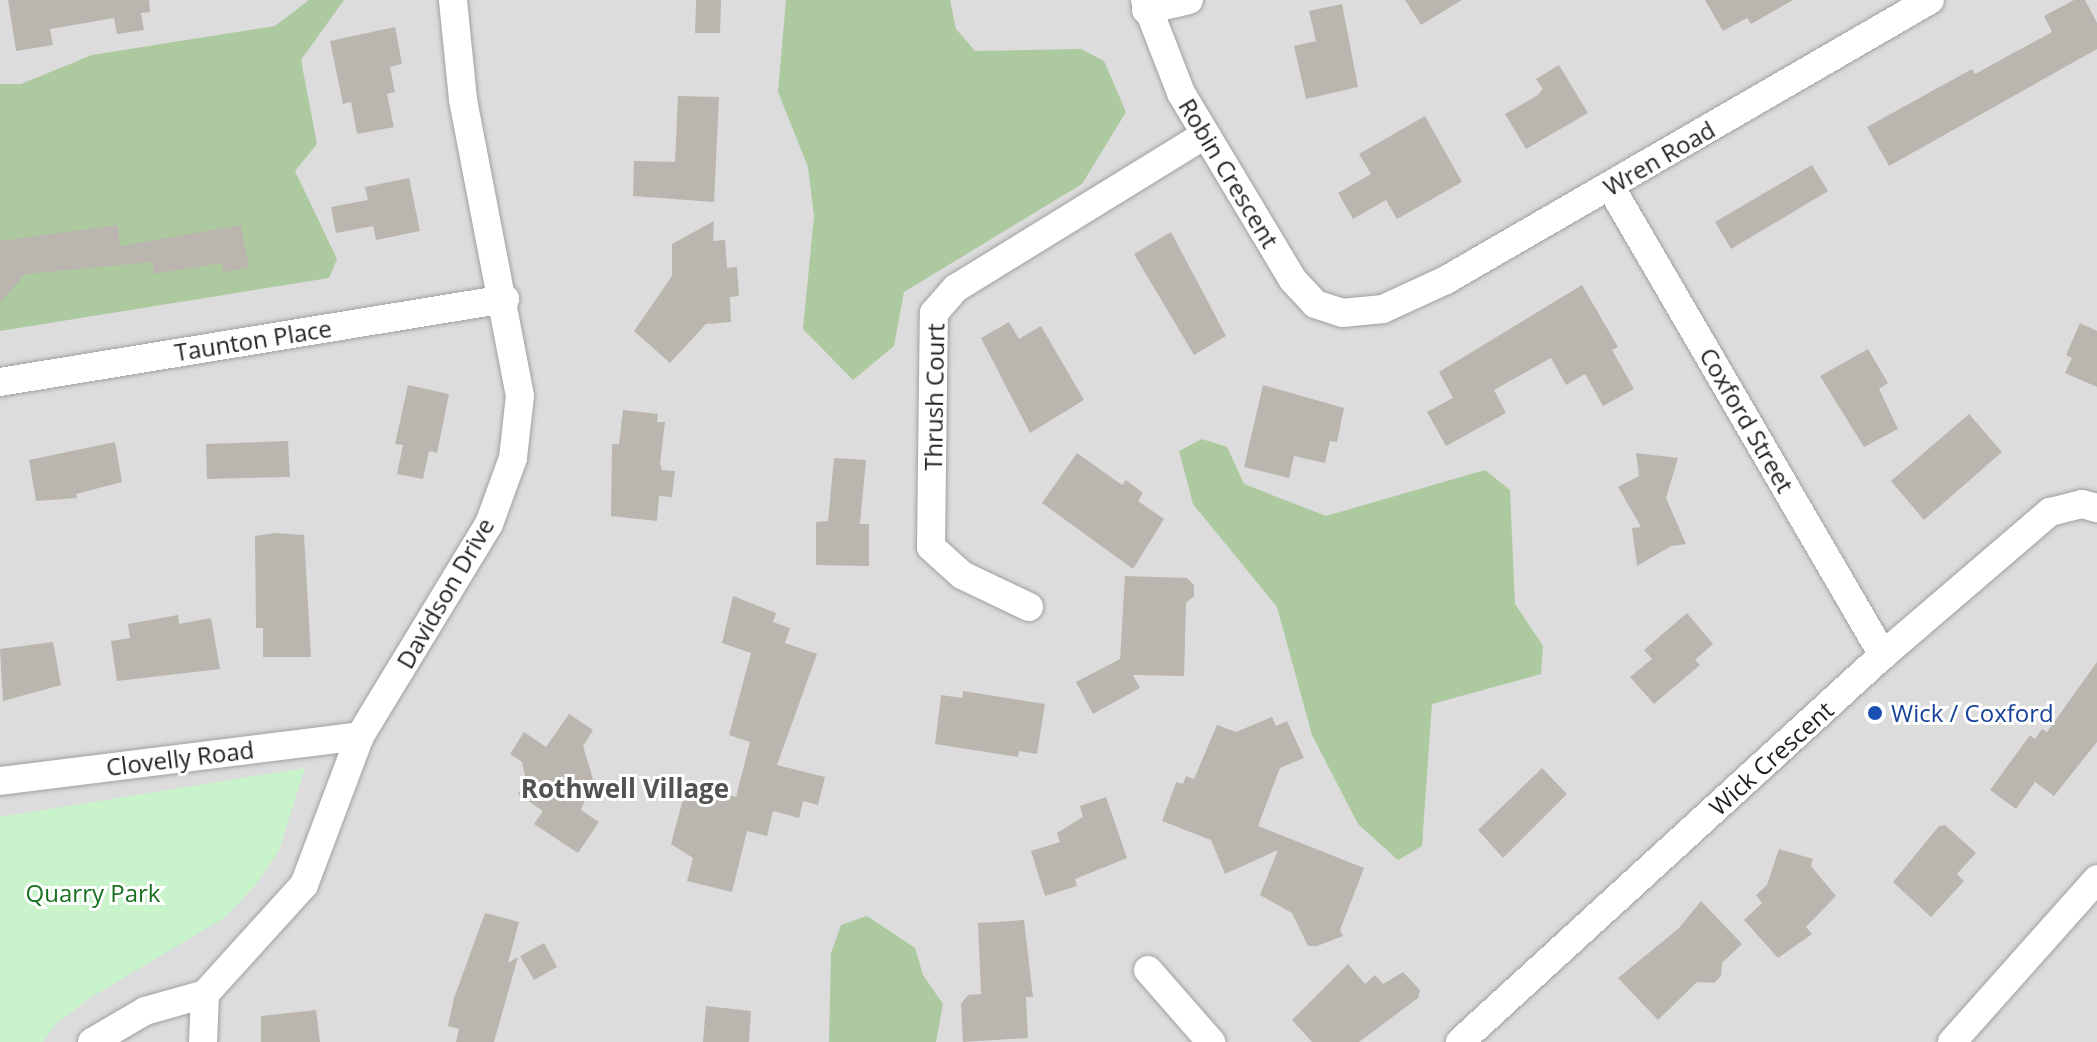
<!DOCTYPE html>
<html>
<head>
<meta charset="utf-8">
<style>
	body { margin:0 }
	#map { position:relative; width:2097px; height:1042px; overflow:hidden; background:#eeebe6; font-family:"Open Sans",sans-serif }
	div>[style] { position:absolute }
	.residential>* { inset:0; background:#dddcdc }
	.forest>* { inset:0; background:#acc99f }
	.park>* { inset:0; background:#c8f3cb }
	.building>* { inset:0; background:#bbb5af }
	.roads { filter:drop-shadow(0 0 2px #a0a0a0) drop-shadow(0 0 2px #a0a0a0) }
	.street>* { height:28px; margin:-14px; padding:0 14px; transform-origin:14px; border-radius:14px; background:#fff }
	.dots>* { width:22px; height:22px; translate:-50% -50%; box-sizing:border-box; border:4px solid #fff; border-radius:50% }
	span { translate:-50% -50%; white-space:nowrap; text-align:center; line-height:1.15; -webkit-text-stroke:6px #fff; paint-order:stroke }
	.street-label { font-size:24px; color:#1f1f1f }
	.transit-label { font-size:24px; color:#164399 }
	.left { translate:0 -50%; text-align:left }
	.park-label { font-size:24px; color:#18711f }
	.neighbourhood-label { font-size:26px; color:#525252; font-weight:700 }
</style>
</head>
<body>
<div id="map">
	<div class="residential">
		<div style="clip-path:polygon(0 0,2097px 0,2097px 1042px,0 1042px)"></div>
	</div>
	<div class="forest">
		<div style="clip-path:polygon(309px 0,344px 0,301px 60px,317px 144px,295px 171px,337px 259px,329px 278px,0 331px,0 84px,21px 84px,92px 55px,275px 26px)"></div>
		<div style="clip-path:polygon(786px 0,950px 0,956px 29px,975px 51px,1081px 49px,1104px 61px,1126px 112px,1082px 184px,904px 292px,894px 346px,853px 380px,803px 329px,814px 216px,808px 167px,778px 92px)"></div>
		<div style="clip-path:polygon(1202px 439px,1227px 447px,1244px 484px,1326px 516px,1485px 470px,1510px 490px,1515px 604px,1543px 646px,1541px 674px,1432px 704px,1422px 846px,1398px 860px,1358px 824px,1312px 735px,1277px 607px,1193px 504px,1179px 451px)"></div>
		<div style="clip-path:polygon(867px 916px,915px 948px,923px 975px,943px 1004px,936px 1042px,829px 1042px,831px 953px,841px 925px)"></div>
	</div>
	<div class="park">
		<div style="clip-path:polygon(305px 768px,279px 850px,254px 887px,224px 918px,90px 998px,56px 1024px,43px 1042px,0 1042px,0 817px)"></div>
	</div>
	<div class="building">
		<div style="clip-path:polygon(8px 0,149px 0,150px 12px,141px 13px,144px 30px,117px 34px,114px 18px,50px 29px,53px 45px,16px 51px)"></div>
		<div style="clip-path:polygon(696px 0,721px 0,720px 33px,695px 33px)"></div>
		<div style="clip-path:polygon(1405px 0,1462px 0,1421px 25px)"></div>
		<div style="clip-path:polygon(1705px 0,1793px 0,1751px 24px,1747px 18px,1723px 31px)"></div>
		<div style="clip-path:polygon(2074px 0,2085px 0,2097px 23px,2097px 49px,1889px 166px,1867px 127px,1972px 69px,1975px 74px,2052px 32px,2044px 16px)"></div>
		<div style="clip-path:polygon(1342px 4px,1358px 87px,1306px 99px,1294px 46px,1316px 41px,1309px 11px)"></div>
		<div style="clip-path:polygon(395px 27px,402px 64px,390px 67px,395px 92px,387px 94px,394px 127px,357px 134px,351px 102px,343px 104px,330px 41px)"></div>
		<div style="clip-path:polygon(1559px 65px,1588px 113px,1526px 149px,1505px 114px,1538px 95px,1543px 89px,1536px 79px)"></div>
		<div style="clip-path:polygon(678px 96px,719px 97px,714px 202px,633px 196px,634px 161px,675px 162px)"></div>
		<div style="clip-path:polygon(1425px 116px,1462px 182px,1397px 219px,1386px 200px,1353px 219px,1338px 193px,1371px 174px,1359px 154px)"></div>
		<div style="clip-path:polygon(1812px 165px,1828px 191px,1731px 249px,1715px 222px)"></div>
		<div style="clip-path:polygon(409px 178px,420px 231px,376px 240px,373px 226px,336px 233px,331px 207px,368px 200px,365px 187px)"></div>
		<div style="clip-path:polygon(714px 221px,713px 241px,725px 240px,727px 268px,737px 267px,739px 296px,730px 297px,731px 322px,706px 324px,670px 363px,634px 331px,672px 276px,672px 244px)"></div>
		<div style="clip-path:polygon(118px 225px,120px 246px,241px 225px,249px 268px,223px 272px,222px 263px,154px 274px,152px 262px,25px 274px,0 303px,0 241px)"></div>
		<div style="clip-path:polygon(1171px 232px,1226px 336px,1194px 355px,1134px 254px)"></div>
		<div style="clip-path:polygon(1582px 285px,1618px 347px,1612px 350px,1634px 389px,1603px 406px,1585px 374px,1566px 385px,1551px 358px,1494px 390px,1506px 413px,1446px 446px,1427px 412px,1453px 398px,1439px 372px)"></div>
		<div style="clip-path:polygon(1009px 322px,1019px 339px,1041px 326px,1084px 400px,1030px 433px,981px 338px)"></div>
		<div style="clip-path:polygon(2080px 323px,2097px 331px,2097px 387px,2065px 373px,2072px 358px,2066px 355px)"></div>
		<div style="clip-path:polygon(1868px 349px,1888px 383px,1879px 389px,1898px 429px,1864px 447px,1820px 376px)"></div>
		<div style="clip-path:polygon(408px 385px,449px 394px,437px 453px,429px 451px,423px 479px,397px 474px,403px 445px,395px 444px)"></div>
		<div style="clip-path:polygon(1263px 385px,1344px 408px,1337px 442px,1330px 441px,1325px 463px,1294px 456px,1289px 478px,1244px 467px)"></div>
		<div style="clip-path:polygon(623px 410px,658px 414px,657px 422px,665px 422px,660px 463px,662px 470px,675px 471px,672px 497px,659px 496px,657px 521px,611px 516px,612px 444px,619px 444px)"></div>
		<div style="clip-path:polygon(1969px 414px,2002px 452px,1924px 520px,1891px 481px)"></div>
		<div style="clip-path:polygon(288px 441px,290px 477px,207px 479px,206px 444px)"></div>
		<div style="clip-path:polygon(115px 442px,122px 482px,76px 494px,77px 498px,36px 501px,29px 460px)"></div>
		<div style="clip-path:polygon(1077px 453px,1122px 485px,1126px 480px,1143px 493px,1138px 501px,1164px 519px,1133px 569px,1042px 503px)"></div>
		<div style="clip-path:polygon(1636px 453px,1678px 458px,1666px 498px,1686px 544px,1671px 546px,1637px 566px,1632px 528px,1641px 527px,1618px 487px,1639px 476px)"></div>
		<div style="clip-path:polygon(834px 458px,866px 460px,860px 524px,869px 524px,869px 566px,816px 565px,816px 522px,828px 521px)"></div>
		<div style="clip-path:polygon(275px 533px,304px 535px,311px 657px,263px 657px,263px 628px,256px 628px,255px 536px)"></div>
		<div style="clip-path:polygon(1125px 576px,1187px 578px,1194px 585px,1194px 596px,1186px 603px,1184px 676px,1133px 675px,1140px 688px,1093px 714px,1076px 682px,1120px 659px)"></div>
		<div style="clip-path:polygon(733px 596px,776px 613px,773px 622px,790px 628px,785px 643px,817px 654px,777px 765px,825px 777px,818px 805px,803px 801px,799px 818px,773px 811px,767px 836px,747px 831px,732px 892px,687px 881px,693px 858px,671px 844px,685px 792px,699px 795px,701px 788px,736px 797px,750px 742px,729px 735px,751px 653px,722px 643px)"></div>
		<div style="clip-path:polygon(1687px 613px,1713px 644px,1695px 660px,1700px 665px,1654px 704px,1630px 677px,1652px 659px,1644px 650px)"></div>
		<div style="clip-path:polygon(178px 615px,179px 624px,211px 618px,220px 669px,117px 681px,111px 641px,130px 638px,128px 624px)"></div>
		<div style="clip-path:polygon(53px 642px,61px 685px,3px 701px,0 649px)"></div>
		<div style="clip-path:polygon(2097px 662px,2097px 742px,2054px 796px,2035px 782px,2016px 809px,1990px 790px,2030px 735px,2035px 739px,2042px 729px,2047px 732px)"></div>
		<div style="clip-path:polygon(963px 691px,1045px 704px,1037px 754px,1019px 751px,1018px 757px,935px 744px,941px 695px,962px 698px)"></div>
		<div style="clip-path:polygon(569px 714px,593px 730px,583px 746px,593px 779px,581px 810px,599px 822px,578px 853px,534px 824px,543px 811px,518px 794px,526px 780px,522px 762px,510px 754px,524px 732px,546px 747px)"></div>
		<div style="clip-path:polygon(1272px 717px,1276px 726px,1287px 721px,1304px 758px,1280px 768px,1258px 826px,1364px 868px,1340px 930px,1343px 936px,1317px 946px,1308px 946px,1292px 913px,1260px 895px,1278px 850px,1225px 874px,1211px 840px,1162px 821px,1176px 782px,1183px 784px,1186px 776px,1194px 779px,1217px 725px,1236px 732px)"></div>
		<div style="clip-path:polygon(1542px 768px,1567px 794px,1503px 858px,1478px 830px)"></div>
		<div style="clip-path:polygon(1106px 797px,1127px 858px,1075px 879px,1077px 886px,1045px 896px,1031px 851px,1060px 842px,1057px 833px,1083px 817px,1080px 806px)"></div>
		<div style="clip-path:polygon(1945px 825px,1976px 853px,1957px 874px,1964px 881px,1931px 917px,1893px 882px,1939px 826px)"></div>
		<div style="clip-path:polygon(1779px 849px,1813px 859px,1811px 866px,1836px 896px,1806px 927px,1812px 934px,1778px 958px,1744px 920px,1762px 903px,1756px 895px,1767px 885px)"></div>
		<div style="clip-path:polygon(1701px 901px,1742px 944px,1722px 963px,1721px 976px,1714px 983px,1697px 982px,1658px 1020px,1618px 978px,1679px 928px)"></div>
		<div style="clip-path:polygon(485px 913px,519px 922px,508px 963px,518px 957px,494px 1042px,456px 1042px,459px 1029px,448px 1026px,454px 998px)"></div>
		<div style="clip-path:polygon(1024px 920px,1033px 997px,1026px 997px,1028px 1038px,963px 1042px,961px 1004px,968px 995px,981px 994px,978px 923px)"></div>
		<div style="clip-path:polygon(544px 943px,557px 967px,534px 980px,520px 956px)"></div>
		<div style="clip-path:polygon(1348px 964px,1365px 984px,1375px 975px,1383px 984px,1403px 972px,1420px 990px,1418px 998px,1359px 1042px,1312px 1042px,1292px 1020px)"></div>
		<div style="clip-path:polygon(706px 1006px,751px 1011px,749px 1042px,703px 1042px)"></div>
		<div style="clip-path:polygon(316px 1010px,320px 1042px,261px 1042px,261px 1016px)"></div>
	</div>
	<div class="roads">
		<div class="street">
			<div style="left:1145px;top:0;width:100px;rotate:68.8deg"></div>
			<div style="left:1181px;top:93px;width:218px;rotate:59.1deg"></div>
			<div style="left:1293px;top:280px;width:33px;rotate:47deg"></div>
			<div style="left:1315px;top:304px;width:28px;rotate:18deg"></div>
			<div style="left:1342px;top:313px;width:41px;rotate:-5.6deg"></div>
			<div style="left:1383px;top:309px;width:69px;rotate:-24.7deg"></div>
			<div style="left:1446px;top:280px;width:559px;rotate:-30.05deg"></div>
			<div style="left:1146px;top:10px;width:44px;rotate:-13.1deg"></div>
			<div style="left:1610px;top:186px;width:543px;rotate:59.8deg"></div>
			<div style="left:0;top:382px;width:512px;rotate:-9.33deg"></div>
			<div style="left:1029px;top:607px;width:74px;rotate:-154.5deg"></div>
			<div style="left:962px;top:575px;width:42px;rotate:-137.9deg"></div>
			<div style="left:931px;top:547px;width:234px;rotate:-89.3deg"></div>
			<div style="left:934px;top:313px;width:33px;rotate:-49deg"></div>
			<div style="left:956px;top:288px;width:292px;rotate:-31.6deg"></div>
			<div style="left:0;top:781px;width:363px;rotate:-7.1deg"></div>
			<div style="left:1148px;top:970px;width:96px;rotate:48.8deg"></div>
			<div style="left:92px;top:1042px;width:61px;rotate:-30.3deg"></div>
			<div style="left:145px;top:1011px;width:62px;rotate:-15.8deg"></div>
			<div style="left:203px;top:1042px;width:48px;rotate:-87.6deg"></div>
			<div style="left:205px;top:994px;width:147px;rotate:-47.8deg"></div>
			<div style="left:304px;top:885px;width:159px;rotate:-69.4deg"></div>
			<div style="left:360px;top:736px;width:248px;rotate:-58.7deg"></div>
			<div style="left:489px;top:524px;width:70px;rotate:-70deg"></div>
			<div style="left:513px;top:458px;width:62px;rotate:-83.6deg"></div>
			<div style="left:520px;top:396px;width:302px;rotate:-100.9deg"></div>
			<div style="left:463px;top:99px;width:100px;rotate:-95.8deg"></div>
			<div style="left:1460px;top:1042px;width:573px;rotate:-42.46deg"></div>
			<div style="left:1883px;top:655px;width:220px;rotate:-40.6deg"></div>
			<div style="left:2050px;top:512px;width:33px;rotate:-14deg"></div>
			<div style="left:2082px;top:504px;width:16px;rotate:15deg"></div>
			<div style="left:1952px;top:1042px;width:218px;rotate:-48.3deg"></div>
		</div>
	</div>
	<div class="dots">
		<div style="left:1875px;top:713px;background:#1a4fb4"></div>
	</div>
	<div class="street-label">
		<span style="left:1659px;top:158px;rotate:-30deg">Wren Road</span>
		<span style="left:1229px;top:173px;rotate:59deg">Robin Crescent</span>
		<span style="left:253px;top:340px;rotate:-9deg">Taunton Place</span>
		<span style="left:934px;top:397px;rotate:-89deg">Thrush Court</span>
		<span style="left:1747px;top:420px;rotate:60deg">Coxford Street</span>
		<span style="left:445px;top:593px;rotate:-60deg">Davidson Drive</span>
		<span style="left:180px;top:758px;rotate:-7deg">Clovelly Road</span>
		<span style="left:1771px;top:758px;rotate:-42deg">Wick Crescent</span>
	</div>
	<div class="transit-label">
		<span class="left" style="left:1891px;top:713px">Wick / Coxford</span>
	</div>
	<div class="park-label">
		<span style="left:93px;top:893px">Quarry Park</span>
	</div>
	<div class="neighbourhood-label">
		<span style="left:625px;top:789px">Rothwell Village</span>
	</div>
</div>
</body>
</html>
